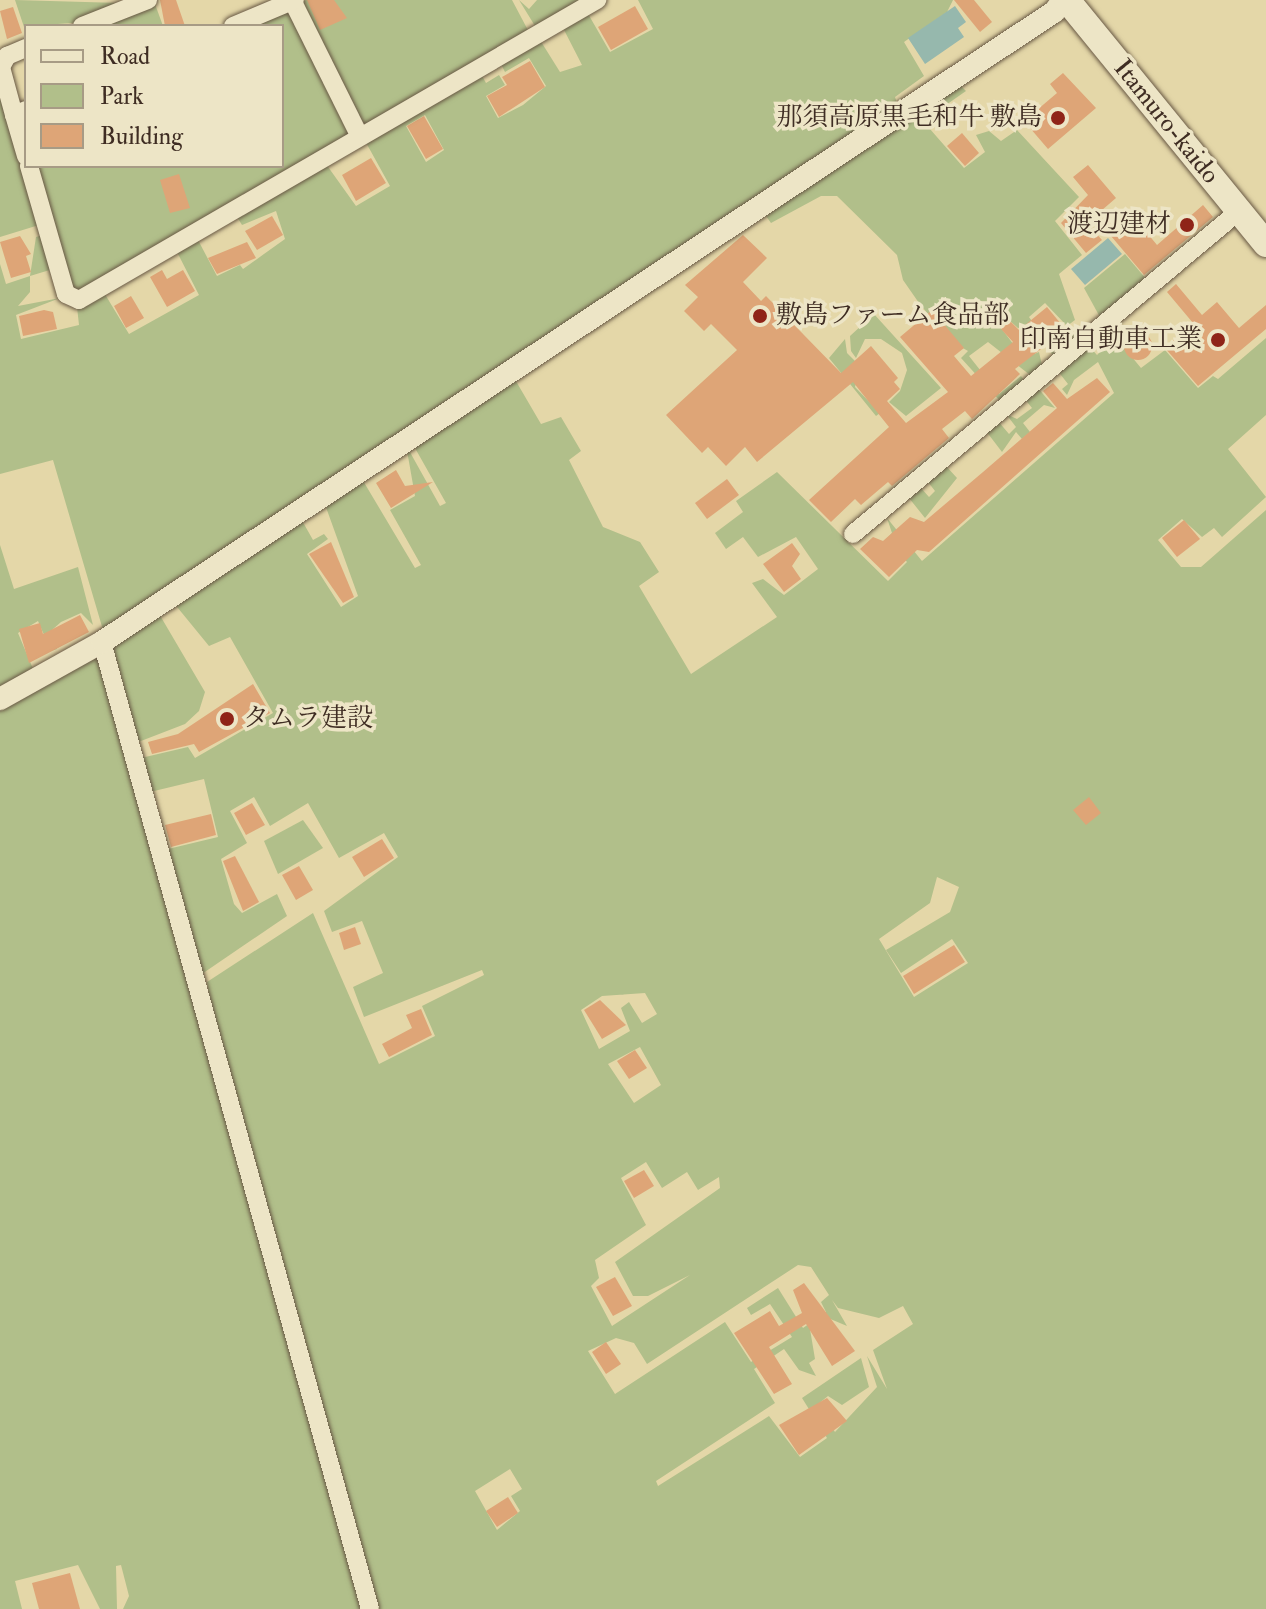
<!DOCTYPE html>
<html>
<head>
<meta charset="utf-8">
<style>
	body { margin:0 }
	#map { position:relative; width:1266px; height:1609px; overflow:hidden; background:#e4d7a8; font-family:"IM FELL Double Pica","Noto Serif JP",serif }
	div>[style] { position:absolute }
	.green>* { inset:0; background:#b1bf8a }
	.water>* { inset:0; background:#96b8ad }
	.building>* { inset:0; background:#dea577 }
	.round { border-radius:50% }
	.roads { filter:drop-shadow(0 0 2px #685844) drop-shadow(0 0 2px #685844) }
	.minor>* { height:18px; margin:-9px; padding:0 9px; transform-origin:9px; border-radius:9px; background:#ede5c6 }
	.tertiary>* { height:22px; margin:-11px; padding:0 11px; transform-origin:11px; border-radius:11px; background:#ede5c6 }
	.secondary>* { height:26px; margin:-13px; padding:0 13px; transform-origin:13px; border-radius:13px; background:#ede5c6 }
	.dots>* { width:22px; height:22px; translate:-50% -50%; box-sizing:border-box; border:4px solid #ede5c6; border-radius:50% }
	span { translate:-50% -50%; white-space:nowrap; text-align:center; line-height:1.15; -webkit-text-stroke:7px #ede5c6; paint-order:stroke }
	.poi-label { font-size:26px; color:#3f2d23 }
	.right { translate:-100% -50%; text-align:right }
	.left { translate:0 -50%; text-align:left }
	.street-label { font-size:26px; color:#3f2d23 }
	.legend { position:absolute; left:24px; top:24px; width:260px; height:144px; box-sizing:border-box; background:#ede5c6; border:2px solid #a79b85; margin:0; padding:10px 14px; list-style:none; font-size:24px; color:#3f2d23 }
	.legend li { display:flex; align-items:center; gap:16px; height:40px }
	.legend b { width:40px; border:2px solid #a79b85 }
</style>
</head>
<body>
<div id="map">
	<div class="green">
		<div style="clip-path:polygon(15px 0,155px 4px,163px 26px,73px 23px,26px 26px,26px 33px)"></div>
		<div style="clip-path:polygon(evenodd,306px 0,512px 0,530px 34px,530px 42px,403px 112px,365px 124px,348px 109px,358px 138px,326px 164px,356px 206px,390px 186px,364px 139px,481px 74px,486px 83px,499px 75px,505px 85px,486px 96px,498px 118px,523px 105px,546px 86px,529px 58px,505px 72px,500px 62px,540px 40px,560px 72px,582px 65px,562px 26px,587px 12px,610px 52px,653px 29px,638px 0,953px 0,947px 12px,904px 42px,924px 76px,895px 97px,897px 103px,506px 364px,541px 424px,561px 417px,581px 451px,569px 460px,603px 527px,640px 542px,659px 572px,639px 586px,691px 674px,777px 617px,752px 583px,763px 579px,784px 595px,818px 569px,796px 537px,758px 557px,743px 537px,726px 549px,715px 533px,743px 512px,736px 501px,777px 472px,888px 581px,907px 562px,886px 539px,892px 533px,887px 518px,922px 561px,1114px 393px,1098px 362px,1074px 380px,1067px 395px,1062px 389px,1068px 384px,1057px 370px,1087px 344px,1097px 355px,1103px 349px,1094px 338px,1107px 327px,1141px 368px,1165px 350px,1198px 388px,1213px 376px,1218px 379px,1266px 338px,1266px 415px,1228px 449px,1266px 497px,1222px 537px,1214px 528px,1202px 537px,1182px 519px,1158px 540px,1181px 567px,1201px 567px,1266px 510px,1266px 1609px,123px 1609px,129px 1596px,121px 1565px,116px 1566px,117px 1609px,100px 1609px,78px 1565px,15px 1581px,22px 1609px,0 1609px,0 545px,14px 589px,78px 567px,93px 625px,81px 613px,61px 622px,52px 630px,57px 649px,51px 651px,38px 621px,18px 633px,39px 683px,108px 647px,53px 460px,0 474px,0 264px,6px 284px,30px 276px,36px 237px,43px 235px,53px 269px,30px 276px,30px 292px,18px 306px,60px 298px,16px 315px,21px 339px,79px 325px,77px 307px,103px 291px,129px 334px,199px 295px,177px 252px,198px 240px,217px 276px,240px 265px,243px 269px,285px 239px,276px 211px,242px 225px,237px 217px,267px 198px,258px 188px,200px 231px,84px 297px,72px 292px,35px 166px,282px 166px,282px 26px,251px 25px,306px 0,425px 115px,444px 150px,426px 162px,406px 126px,425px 115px,306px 0,424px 422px,428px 430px,411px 441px,446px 503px,440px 506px,406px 445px,415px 496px,390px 510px,421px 565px,415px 568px,362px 479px,323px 499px,358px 596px,341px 607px,307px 554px,328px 539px,324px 534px,313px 540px,300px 517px,289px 523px,284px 514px,424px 422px,306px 0,173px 602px,209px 646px,230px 637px,273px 713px,195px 758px,188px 747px,141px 758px,150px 792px,204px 779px,218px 837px,168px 849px,170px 857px,158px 859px,128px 746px,185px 724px,199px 711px,205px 692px,158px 612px,173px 602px,306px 0,254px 797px,270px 826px,308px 803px,339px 858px,384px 833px,398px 857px,324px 911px,332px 932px,362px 921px,383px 973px,353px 987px,364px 1017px,482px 970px,484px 975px,422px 1006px,435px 1036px,379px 1064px,313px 913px,207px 982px,211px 1010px,205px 1012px,196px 978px,287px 916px,277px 894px,242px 913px,234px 904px,221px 859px,247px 843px,230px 811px,254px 797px,306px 0,937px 877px,959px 887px,950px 912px,886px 950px,901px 973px,952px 939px,968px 963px,914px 997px,879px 939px,930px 903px,937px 877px,306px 0,645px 993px,657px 1014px,642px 1023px,629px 1002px,621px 1008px,630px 1031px,599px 1049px,581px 1010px,602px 996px,645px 993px,306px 0,640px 1047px,661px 1085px,634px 1103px,608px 1064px,640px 1047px,306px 0,646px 1162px,662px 1188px,687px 1172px,698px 1190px,719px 1177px,720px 1188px,615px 1262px,633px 1296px,648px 1296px,690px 1275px,612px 1326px,591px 1286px,599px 1278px,595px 1260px,646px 1225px,621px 1178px,646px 1162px,306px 0,798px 1265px,811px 1267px,829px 1295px,821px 1302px,826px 1312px,803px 1328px,778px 1288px,747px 1308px,751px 1315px,770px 1304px,792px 1337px,751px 1362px,725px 1322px,615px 1394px,588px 1351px,616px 1338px,634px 1343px,647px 1364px,798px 1265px,306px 0,832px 1300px,838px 1308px,879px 1318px,903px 1306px,913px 1324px,873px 1350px,887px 1389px,867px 1356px,877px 1387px,835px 1432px,817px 1405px,828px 1396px,842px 1405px,869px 1387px,861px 1358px,802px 1398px,827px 1438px,800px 1457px,769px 1416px,658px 1486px,656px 1481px,775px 1403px,754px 1369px,784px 1349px,799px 1370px,816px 1376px,809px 1363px,815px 1359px,810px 1329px,828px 1318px,847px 1326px,832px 1300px,306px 0,510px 1469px,522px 1489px,511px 1496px,520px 1511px,497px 1530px,475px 1491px,510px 1469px)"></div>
		<div style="clip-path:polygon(519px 0,529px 9px,537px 0,587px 0,535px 26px)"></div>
		<div style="clip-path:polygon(957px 82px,966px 91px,923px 121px,964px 168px,985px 152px,976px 135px,989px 131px,1001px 141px,1017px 130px,1079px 197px,1055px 221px,1082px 255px,1059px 274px,1075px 320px,1067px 326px,1045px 303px,1029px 317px,1047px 343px,1070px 330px,1075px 337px,1053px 355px,1028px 326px,1018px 328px,1010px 321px,1001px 328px,1024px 358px,1039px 352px,1042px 365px,1030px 375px,988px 342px,969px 356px,999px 394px,1021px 376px,1024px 380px,1000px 401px,961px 358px,968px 351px,949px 340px,919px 303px,903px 280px,897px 255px,837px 196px,821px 196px,771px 223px,766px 216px)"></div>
		<div style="clip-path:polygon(0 89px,39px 225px,0 237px)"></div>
		<div style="clip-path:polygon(1125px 254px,1147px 280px,1101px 319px,1084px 288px)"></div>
		<div style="clip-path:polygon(874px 314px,941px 388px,906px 416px,889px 402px,900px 391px,907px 370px,902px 353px,881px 339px,865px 339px,856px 358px,851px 351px,850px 336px)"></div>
		<div style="clip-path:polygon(845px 339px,847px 353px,860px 366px,855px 387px,880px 413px,876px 416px,829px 358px)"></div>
		<div style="clip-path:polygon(1037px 387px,1055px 408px,1044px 405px,1023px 423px,1030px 432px,1022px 439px,1016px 432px,1002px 452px,986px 431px,998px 421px,1009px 434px,1016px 427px,1006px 414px,1017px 419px,1032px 408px,1024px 398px)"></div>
		<div style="clip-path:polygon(946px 466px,957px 478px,925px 518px,909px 498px,921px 488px,929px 497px,935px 491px,928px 482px)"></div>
		<div style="clip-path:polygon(303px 820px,323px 848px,278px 874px,264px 841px)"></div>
	</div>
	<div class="water">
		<div style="clip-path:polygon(955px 6px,966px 22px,958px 28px,964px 37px,925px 64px,908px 38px)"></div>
		<div style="clip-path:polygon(1108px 238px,1122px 254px,1085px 285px,1071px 269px)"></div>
	</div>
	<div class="building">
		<div style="clip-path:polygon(160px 0,176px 0,185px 26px,165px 26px)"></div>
		<div style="clip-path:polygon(307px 0,334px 0,347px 18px,320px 30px)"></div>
		<div style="clip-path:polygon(954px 0,974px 0,992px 22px,980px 32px)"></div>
		<div style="clip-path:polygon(635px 6px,648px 29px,611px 50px,598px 27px)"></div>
		<div style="clip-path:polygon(13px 7px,22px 33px,7px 39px,0 11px)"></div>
		<div style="clip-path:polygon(530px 61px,545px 87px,499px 117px,487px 96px,507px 85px,502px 77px)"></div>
		<div style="clip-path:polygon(1063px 73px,1096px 108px,1048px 149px,1024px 121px,1057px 93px,1050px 84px)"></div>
		<div style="clip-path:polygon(424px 116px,443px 149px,426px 159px,407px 126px)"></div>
		<div style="clip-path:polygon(962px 133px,979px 153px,965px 166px,947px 146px)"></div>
		<div style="clip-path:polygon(371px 158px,386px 183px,356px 201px,342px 175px)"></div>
		<div style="clip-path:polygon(1088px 165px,1116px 198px,1087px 223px,1102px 240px,1086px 253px,1061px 223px,1088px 195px,1073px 177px)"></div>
		<div style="clip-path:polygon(179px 174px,190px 208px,170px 213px,160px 180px)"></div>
		<div style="clip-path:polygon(1203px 205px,1213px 217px,1144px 275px,1111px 236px,1134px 217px,1157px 245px)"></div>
		<div style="clip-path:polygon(272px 216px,283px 235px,257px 250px,245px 231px)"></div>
		<div style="clip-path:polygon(743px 235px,767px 258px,743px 282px,761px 301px,766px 296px,841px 373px,871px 346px,898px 378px,894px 382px,900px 389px,887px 401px,906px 423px,948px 392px,900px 337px,932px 310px,964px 348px,954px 356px,971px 376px,1013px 342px,1001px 329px,1010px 321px,1019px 330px,1047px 307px,1066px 330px,1015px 369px,1020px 374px,972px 419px,965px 411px,942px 429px,949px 438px,892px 486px,888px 482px,861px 505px,855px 499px,831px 522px,809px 500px,889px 427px,853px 382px,757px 462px,745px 447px,726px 466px,708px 447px,702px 453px,666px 415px,737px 350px,711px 324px,704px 331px,684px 311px,698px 297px,685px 285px)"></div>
		<div style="clip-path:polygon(20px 236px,31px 254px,26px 256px,31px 272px,11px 278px,0 242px)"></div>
		<div style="clip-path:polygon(247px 242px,256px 258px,217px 274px,208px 258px)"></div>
		<div style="clip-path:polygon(162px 270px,167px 279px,183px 270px,195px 291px,167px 307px,150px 277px)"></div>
		<div style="clip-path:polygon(1176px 284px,1202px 315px,1217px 302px,1239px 328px,1266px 305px,1266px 329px,1198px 386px,1165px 348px,1193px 323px,1167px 292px)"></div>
		<div style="clip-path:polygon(131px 296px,144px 318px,126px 328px,114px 306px)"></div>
		<div style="clip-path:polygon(44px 310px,53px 312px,57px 329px,23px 336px,19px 316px)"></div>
		<div class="round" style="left:1124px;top:332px;width:28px;height:28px"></div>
		<div style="clip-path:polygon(1097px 378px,1110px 392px,929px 552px,917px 550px,889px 577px,860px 549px,873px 537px,883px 541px,910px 517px,924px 522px,983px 472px,1057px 408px,1043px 391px,1053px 383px,1067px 399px)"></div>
		<div style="clip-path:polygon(396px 470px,405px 486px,433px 482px,391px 508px,376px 483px)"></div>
		<div style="clip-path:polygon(727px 479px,739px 495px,707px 519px,695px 503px)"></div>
		<div style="clip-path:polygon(1184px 520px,1200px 539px,1177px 557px,1162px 538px)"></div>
		<div style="clip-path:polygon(331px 542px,354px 597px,343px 603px,309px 554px)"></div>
		<div style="clip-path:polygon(792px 543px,800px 554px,792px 566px,801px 579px,784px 592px,763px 564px)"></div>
		<div style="clip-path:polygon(80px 615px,89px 632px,29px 663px,19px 629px,40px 623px,43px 634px)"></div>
		<div style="clip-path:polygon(253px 684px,270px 713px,199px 752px,194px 744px,152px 754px,148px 742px,178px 734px)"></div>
		<div style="clip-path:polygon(1089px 797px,1101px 813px,1086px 825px,1073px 810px)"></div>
		<div style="clip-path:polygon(252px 803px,265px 825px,246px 835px,234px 813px)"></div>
		<div style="clip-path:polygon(211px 814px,216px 835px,171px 847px,165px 825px)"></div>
		<div style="clip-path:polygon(382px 839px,394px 858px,364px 877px,352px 857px)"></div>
		<div style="clip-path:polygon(235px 856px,259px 902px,243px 911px,223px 861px)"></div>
		<div style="clip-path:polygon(299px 866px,313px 890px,296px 900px,282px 875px)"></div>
		<div style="clip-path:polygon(355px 927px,361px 944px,344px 950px,339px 933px)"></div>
		<div style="clip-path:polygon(954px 945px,965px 962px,914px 994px,903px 976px)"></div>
		<div style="clip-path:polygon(600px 1000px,626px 1025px,602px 1039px,584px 1010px)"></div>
		<div style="clip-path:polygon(421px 1009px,432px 1035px,389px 1057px,382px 1044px,412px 1028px,406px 1015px)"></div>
		<div style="clip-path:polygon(635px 1050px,647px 1068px,629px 1079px,617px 1061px)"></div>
		<div style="clip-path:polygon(644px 1170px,654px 1186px,634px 1198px,624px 1181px)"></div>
		<div style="clip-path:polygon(615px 1277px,632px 1306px,613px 1316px,596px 1287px)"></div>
		<div style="clip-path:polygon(804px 1283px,855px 1351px,832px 1366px,806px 1324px,769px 1347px,792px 1384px,774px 1394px,734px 1333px,770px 1311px,779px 1326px,802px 1313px,793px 1290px)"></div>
		<div style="clip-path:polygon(606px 1342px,621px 1364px,606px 1374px,592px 1352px)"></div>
		<div style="clip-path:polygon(827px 1398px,847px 1421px,799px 1455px,779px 1425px)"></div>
		<div style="clip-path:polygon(508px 1497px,518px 1513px,497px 1527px,486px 1511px)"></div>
		<div style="clip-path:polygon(70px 1573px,80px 1609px,39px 1609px,32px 1583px)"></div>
	</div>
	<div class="roads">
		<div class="minor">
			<div style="left:292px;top:0;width:151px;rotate:63.6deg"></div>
			<div style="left:82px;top:26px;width:71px;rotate:-21.5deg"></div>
			<div style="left:233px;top:26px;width:67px;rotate:-22.8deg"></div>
			<div style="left:26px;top:110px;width:13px;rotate:157deg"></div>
			<div style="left:14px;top:115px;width:43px;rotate:73.7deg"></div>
			<div style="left:14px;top:115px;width:50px;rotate:-105.2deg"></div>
			<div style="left:1px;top:67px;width:13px;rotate:-61deg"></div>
			<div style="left:7px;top:56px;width:21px;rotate:-23deg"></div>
			<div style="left:29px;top:166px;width:133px;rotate:73.9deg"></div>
			<div style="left:66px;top:294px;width:14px;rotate:25deg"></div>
			<div style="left:79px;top:300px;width:599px;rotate:-30.08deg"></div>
			<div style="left:853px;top:534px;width:503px;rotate:-39.92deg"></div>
			<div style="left:102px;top:642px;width:1003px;rotate:74.51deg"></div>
		</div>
		<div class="tertiary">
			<div style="left:0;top:699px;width:117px;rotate:-29.2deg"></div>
			<div style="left:102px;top:642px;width:1142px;rotate:-33.5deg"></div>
			<div style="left:1054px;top:12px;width:15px;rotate:-53deg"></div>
		</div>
		<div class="secondary">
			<div style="left:1067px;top:0;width:315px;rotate:50.8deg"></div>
		</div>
	</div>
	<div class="dots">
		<div style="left:1058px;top:118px;background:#8f2418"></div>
		<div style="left:1187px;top:225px;background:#8f2418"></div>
		<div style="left:760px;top:316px;background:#8f2418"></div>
		<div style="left:1218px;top:340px;background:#8f2418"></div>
		<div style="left:227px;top:719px;background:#8f2418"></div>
	</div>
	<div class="poi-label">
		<span class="right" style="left:1042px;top:118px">那須高原黒毛和牛 敷島</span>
		<span class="right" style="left:1171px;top:225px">渡辺建材</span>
		<span class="left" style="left:776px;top:316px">敷島ファーム食品部</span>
		<span class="right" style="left:1202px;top:340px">印南自動車工業</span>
		<span class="left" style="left:243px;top:719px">タムラ建設</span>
	</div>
	<div class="street-label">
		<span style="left:1166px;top:122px;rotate:51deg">Itamuro-kaido</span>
	</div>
	<ul class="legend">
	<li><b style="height:10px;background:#ede5c6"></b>Road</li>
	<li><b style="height:22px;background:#b1bf8a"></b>Park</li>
	<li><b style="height:22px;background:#dea577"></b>Building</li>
	</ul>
</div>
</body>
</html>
